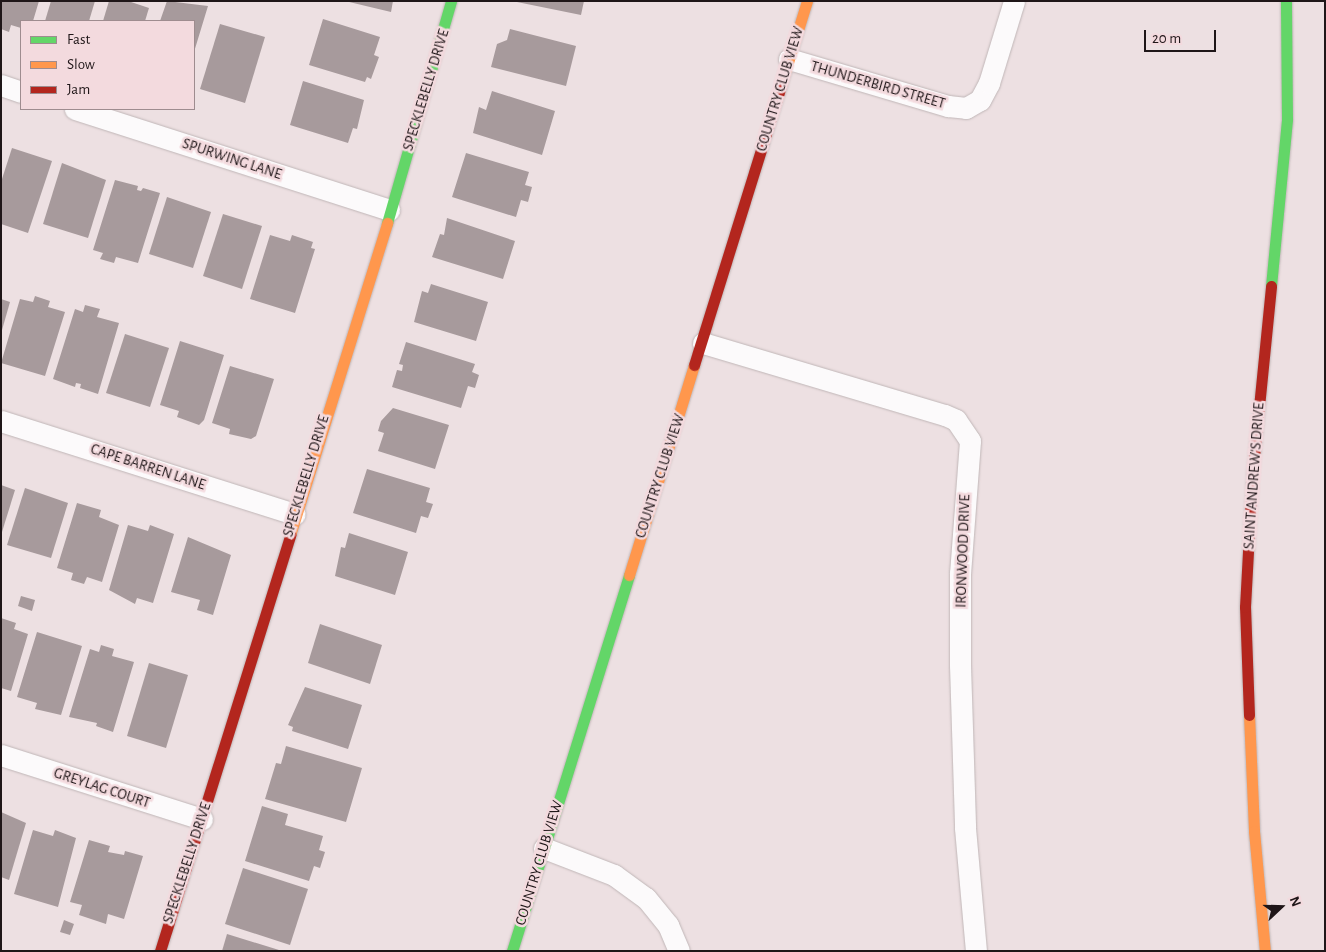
<!DOCTYPE html>
<html>
<head>
<meta charset="utf-8">
<style>
	body { margin:0 }
	#map { position:relative; width:1326px; height:952px; overflow:hidden; background:#ede0e2; font-family:"Alegreya Sans",sans-serif }
	div>[style] { position:absolute }
	.building>* { inset:0; background:#a79a9c }
	.roads { filter:drop-shadow(0 0 1px #c0b6b7) drop-shadow(0 0 1px #c0b6b7) }
	.street>* { height:21px; margin:-10.5px; padding:0 10.5px; transform-origin:10.5px; border-radius:10.5px; background:#fcfafb }
	.fast>* { height:11px; margin:-5.5px; padding:0 5.5px; transform-origin:5.5px; border-radius:5.5px; background:#63d668 }
	.slow>* { height:11px; margin:-5.5px; padding:0 5.5px; transform-origin:5.5px; border-radius:5.5px; background:#ff974d }
	.jam>* { height:11px; margin:-5.5px; padding:0 5.5px; transform-origin:5.5px; border-radius:5.5px; background:#b3261e }
	span { translate:-50% -50%; white-space:nowrap; text-align:center; line-height:1.15; -webkit-text-stroke:5px #f3dade; paint-order:stroke }
	.street-label { font-size:15px; color:#1f1618 }
	.frame { position:absolute; inset:0; border:2px solid #1f1618; pointer-events:none }
	.legend { position:absolute; left:20px; top:20px; width:175px; height:90px; box-sizing:border-box; background:#f3dade; border:1px solid #9e8c8f; margin:0; padding:6px 9px; list-style:none; font-size:15px; color:#1f1618 }
	.legend li { display:flex; align-items:center; gap:10px; height:25px }
	.legend b { width:25px; border:1px solid #9e8c8f }
	.north { position:absolute; left:1256px; top:882px; width:50px; height:50px; -webkit-text-stroke:4px #f3dade; paint-order:stroke; rotate:69deg; font-size:14px; font-weight:700; line-height:20px; text-align:center; color:#1f1618 }
	.north::after { content:''; display:block; margin:auto; width:18px; height:22px; background:#1f1618; clip-path:polygon(50% 0,100% 100%,50% 72%,0 100%) }
	.scale { position:absolute; left:1144px; top:30px; width:72px; height:22px; box-sizing:border-box; border:2px solid #1f1618; border-top:0; padding-left:6px; font-size:15px; line-height:18px; white-space:nowrap; color:#1f1618; -webkit-text-stroke:4px #f3dade; paint-order:stroke }
</style>
</head>
<body>
<div id="map">
	<div class="building">
		<div style="clip-path:polygon(1px 1px,39px 1px,33px 21px,21px 21px,21px 28px,11px 25px,9px 32px,1px 29px)"></div>
		<div style="clip-path:polygon(51px 1px,95px 1px,89px 21px,45px 21px)"></div>
		<div style="clip-path:polygon(109px 1px,128px 1px,149px 8px,145px 21px,103px 21px)"></div>
		<div style="clip-path:polygon(167px 1px,208px 6px,194px 52px,194px 21px,160px 21px)"></div>
		<div style="clip-path:polygon(345px 1px,393px 1px,391px 12px)"></div>
		<div style="clip-path:polygon(512px 1px,584px 1px,581px 15px)"></div>
		<div style="clip-path:polygon(323px 19px,380px 37px,374px 55px,379px 57px,371px 79px,367px 77px,365px 82px,309px 65px)"></div>
		<div style="clip-path:polygon(220px 24px,265px 37px,245px 103px,200px 89px)"></div>
		<div style="clip-path:polygon(510px 29px,576px 46px,566px 86px,491px 67px,497px 44px,507px 40px)"></div>
		<div style="clip-path:polygon(303px 81px,364px 100px,357px 129px,353px 128px,348px 143px,290px 125px)"></div>
		<div style="clip-path:polygon(492px 91px,555px 111px,542px 155px,473px 133px,479px 107px,486px 110px)"></div>
		<div style="clip-path:polygon(12px 148px,52px 161px,28px 233px,1px 224px,1px 182px)"></div>
		<div style="clip-path:polygon(466px 153px,529px 172px,525px 185px,532px 187px,528px 202px,521px 200px,516px 217px,452px 197px)"></div>
		<div style="clip-path:polygon(62px 163px,106px 180px,88px 238px,43px 224px)"></div>
		<div style="clip-path:polygon(115px 180px,138px 186px,137px 190px,141px 191px,143px 188px,160px 193px,138px 263px,116px 257px,114px 263px,100px 259px,103px 253px,93px 250px)"></div>
		<div style="clip-path:polygon(167px 197px,211px 212px,193px 268px,149px 254px)"></div>
		<div style="clip-path:polygon(223px 214px,262px 226px,242px 289px,203px 276px)"></div>
		<div style="clip-path:polygon(447px 218px,515px 241px,503px 279px,432px 257px,440px 234px,444px 235px)"></div>
		<div style="clip-path:polygon(270px 235px,290px 241px,292px 235px,313px 242px,311px 248px,315px 249px,295px 313px,250px 299px)"></div>
		<div style="clip-path:polygon(431px 284px,488px 302px,476px 341px,414px 322px,422px 291px,428px 293px)"></div>
		<div style="clip-path:polygon(35px 296px,50px 301px,48px 307px,65px 312px,45px 376px,1px 363px,20px 299px,33px 302px)"></div>
		<div style="clip-path:polygon(1px 299px,10px 302px,2px 330px,1px 330px)"></div>
		<div style="clip-path:polygon(85px 305px,100px 309px,97px 317px,119px 323px,98px 394px,80px 388px,81px 384px,76px 383px,75px 387px,53px 379px,75px 309px,83px 312px)"></div>
		<div style="clip-path:polygon(125px 334px,169px 348px,150px 407px,106px 393px)"></div>
		<div style="clip-path:polygon(180px 341px,224px 355px,204px 420px,199px 425px,177px 417px,179px 411px,160px 405px)"></div>
		<div style="clip-path:polygon(406px 342px,475px 364px,472px 372px,479px 375px,475px 388px,468px 386px,461px 408px,392px 387px,397px 370px,402px 371px,403px 365px,399px 364px)"></div>
		<div style="clip-path:polygon(230px 366px,274px 379px,256px 436px,251px 439px,229px 434px,230px 429px,212px 423px)"></div>
		<div style="clip-path:polygon(393px 408px,449px 425px,435px 469px,378px 451px,384px 433px,378px 431px,381px 421px)"></div>
		<div style="clip-path:polygon(367px 469px,430px 488px,426px 502px,433px 504px,428px 518px,421px 516px,416px 533px,353px 513px)"></div>
		<div style="clip-path:polygon(1px 485px,15px 490px,2px 532px,1px 532px)"></div>
		<div style="clip-path:polygon(25px 488px,68px 503px,51px 558px,7px 545px)"></div>
		<div style="clip-path:polygon(77px 503px,101px 510px,99px 517px,119px 525px,102px 582px,87px 577px,84px 584px,71px 580px,73px 573px,57px 568px)"></div>
		<div style="clip-path:polygon(128px 525px,148px 531px,150px 525px,174px 534px,153px 603px,137px 598px,135px 604px,109px 590px)"></div>
		<div style="clip-path:polygon(349px 533px,408px 552px,395px 595px,335px 576px,341px 547px,345px 548px)"></div>
		<div style="clip-path:polygon(188px 537px,231px 555px,213px 615px,197px 610px,200px 600px,171px 592px)"></div>
		<div style="clip-path:polygon(21px 596px,35px 600px,32px 611px,18px 606px)"></div>
		<div style="clip-path:polygon(1px 618px,16px 623px,14px 629px,28px 634px,11px 691px,1px 688px)"></div>
		<div style="clip-path:polygon(320px 624px,382px 645px,370px 684px,308px 663px)"></div>
		<div style="clip-path:polygon(37px 632px,82px 646px,61px 715px,35px 709px,37px 703px,17px 697px)"></div>
		<div style="clip-path:polygon(101px 645px,114px 649px,112px 656px,134px 662px,113px 732px,96px 726px,97px 723px,69px 717px,90px 649px,99px 652px)"></div>
		<div style="clip-path:polygon(149px 663px,188px 675px,166px 748px,127px 736px)"></div>
		<div style="clip-path:polygon(305px 687px,362px 705px,348px 749px,292px 731px,293px 727px,288px 725px)"></div>
		<div style="clip-path:polygon(286px 746px,362px 768px,346px 822px,265px 799px,276px 763px,281px 764px)"></div>
		<div style="clip-path:polygon(262px 806px,288px 814px,285px 825px,323px 836px,319px 850px,325px 852px,320px 868px,314px 866px,309px 881px,245px 861px)"></div>
		<div style="clip-path:polygon(1px 812px,26px 823px,9px 880px,1px 877px)"></div>
		<div style="clip-path:polygon(33px 830px,53px 836px,55px 830px,76px 838px,58px 907px,14px 894px)"></div>
		<div style="clip-path:polygon(89px 840px,110px 846px,108px 852px,124px 855px,125px 851px,143px 856px,124px 919px,108px 914px,106px 924px,79px 915px,82px 905px,70px 902px)"></div>
		<div style="clip-path:polygon(243px 868px,308px 889px,290px 945px,225px 924px)"></div>
		<div style="clip-path:polygon(64px 920px,74px 924px,70px 935px,60px 932px)"></div>
		<div style="clip-path:polygon(227px 934px,279px 950px,279px 951px,222px 951px)"></div>
	</div>
	<div class="roads">
		<div class="street">
			<div style="left:789px;top:59px;width:166px;rotate:16.5deg"></div>
			<div style="left:948px;top:106px;width:18px;rotate:6deg"></div>
			<div style="left:966px;top:108px;width:16px;rotate:-30deg"></div>
			<div style="left:980px;top:100px;width:19px;rotate:-62deg"></div>
			<div style="left:989px;top:83px;width:86px;rotate:-73deg"></div>
			<div style="left:1px;top:85px;width:21px;rotate:19deg"></div>
			<div style="left:75px;top:109px;width:330px;rotate:17.8deg"></div>
			<div style="left:703px;top:343px;width:252px;rotate:16.6deg"></div>
			<div style="left:945px;top:415px;width:12px;rotate:24deg"></div>
			<div style="left:956px;top:420px;width:25px;rotate:56deg"></div>
			<div style="left:970px;top:441px;width:132px;rotate:94.3deg"></div>
			<div style="left:960px;top:573px;width:92px;rotate:90deg"></div>
			<div style="left:960px;top:665px;width:163px;rotate:88.2deg"></div>
			<div style="left:965px;top:828px;width:123px;rotate:84.9deg"></div>
			<div style="left:1px;top:421px;width:308px;rotate:17.6deg"></div>
			<div style="left:1px;top:755px;width:211px;rotate:17.7deg"></div>
			<div style="left:544px;top:848px;width:75px;rotate:21.1deg"></div>
			<div style="left:614px;top:875px;width:39px;rotate:36deg"></div>
			<div style="left:646px;top:898px;width:35px;rotate:51deg"></div>
			<div style="left:668px;top:925px;width:28px;rotate:67deg"></div>
		</div>
		<div class="fast">
			<div style="left:387px;top:223px;width:231px;rotate:-73.9deg"></div>
			<div style="left:1271px;top:286px;width:168px;rotate:-84.5deg"></div>
			<div style="left:1287px;top:119px;width:118px;rotate:-90.5deg"></div>
			<div style="left:512px;top:951px;width:394px;rotate:-72.7deg"></div>
		</div>
		<div class="slow">
			<div style="left:781px;top:85px;width:88px;rotate:-72.8deg"></div>
			<div style="left:290px;top:535px;width:327px;rotate:-72.7deg"></div>
			<div style="left:629px;top:575px;width:220px;rotate:-72.8deg"></div>
			<div style="left:1249px;top:715px;width:116px;rotate:87.5deg"></div>
			<div style="left:1254px;top:831px;width:121px;rotate:84.8deg"></div>
		</div>
		<div class="jam">
			<div style="left:694px;top:365px;width:293px;rotate:-72.7deg"></div>
			<div style="left:1249px;top:715px;width:108px;rotate:-92.1deg"></div>
			<div style="left:1245px;top:607px;width:130px;rotate:-86.9deg"></div>
			<div style="left:1252px;top:477px;width:192px;rotate:-84.3deg"></div>
			<div style="left:160px;top:951px;width:436px;rotate:-72.6deg"></div>
		</div>
	</div>
	<div class="street-label">
		<span style="left:878px;top:85px;rotate:16deg">THUNDERBIRD STREET</span>
		<span style="left:780px;top:89px;rotate:-73deg">COUNTRY CLUB VIEW</span>
		<span style="left:426px;top:90px;rotate:-73deg">SPECKLEBELLY DRIVE</span>
		<span style="left:232px;top:159px;rotate:18deg">SPURWING LANE</span>
		<span style="left:148px;top:467px;rotate:18deg">CAPE BARREN LANE</span>
		<span style="left:306px;top:476px;rotate:-73deg">SPECKLEBELLY DRIVE</span>
		<span style="left:660px;top:476px;rotate:-72deg">COUNTRY CLUB VIEW</span>
		<span style="left:1254px;top:476px;rotate:-86deg">SAINT ANDREW'S DRIVE</span>
		<span style="left:963px;top:551px;rotate:-88deg">IRONWOOD DRIVE</span>
		<span style="left:102px;top:788px;rotate:18deg">GREYLAG COURT</span>
		<span style="left:187px;top:863px;rotate:-72deg">SPECKLEBELLY DRIVE</span>
		<span style="left:539px;top:863px;rotate:-73deg">COUNTRY CLUB VIEW</span>
	</div>
	<div class="frame"></div>
	<ul class="legend">
	<li><b style="height:6px;background:#63d668"></b>Fast</li>
	<li><b style="height:6px;background:#ff974d"></b>Slow</li>
	<li><b style="height:6px;background:#b3261e"></b>Jam</li>
	</ul>
	<div class="north">N</div>
	<div class="scale">20 m</div>
</div>
</body>
</html>
